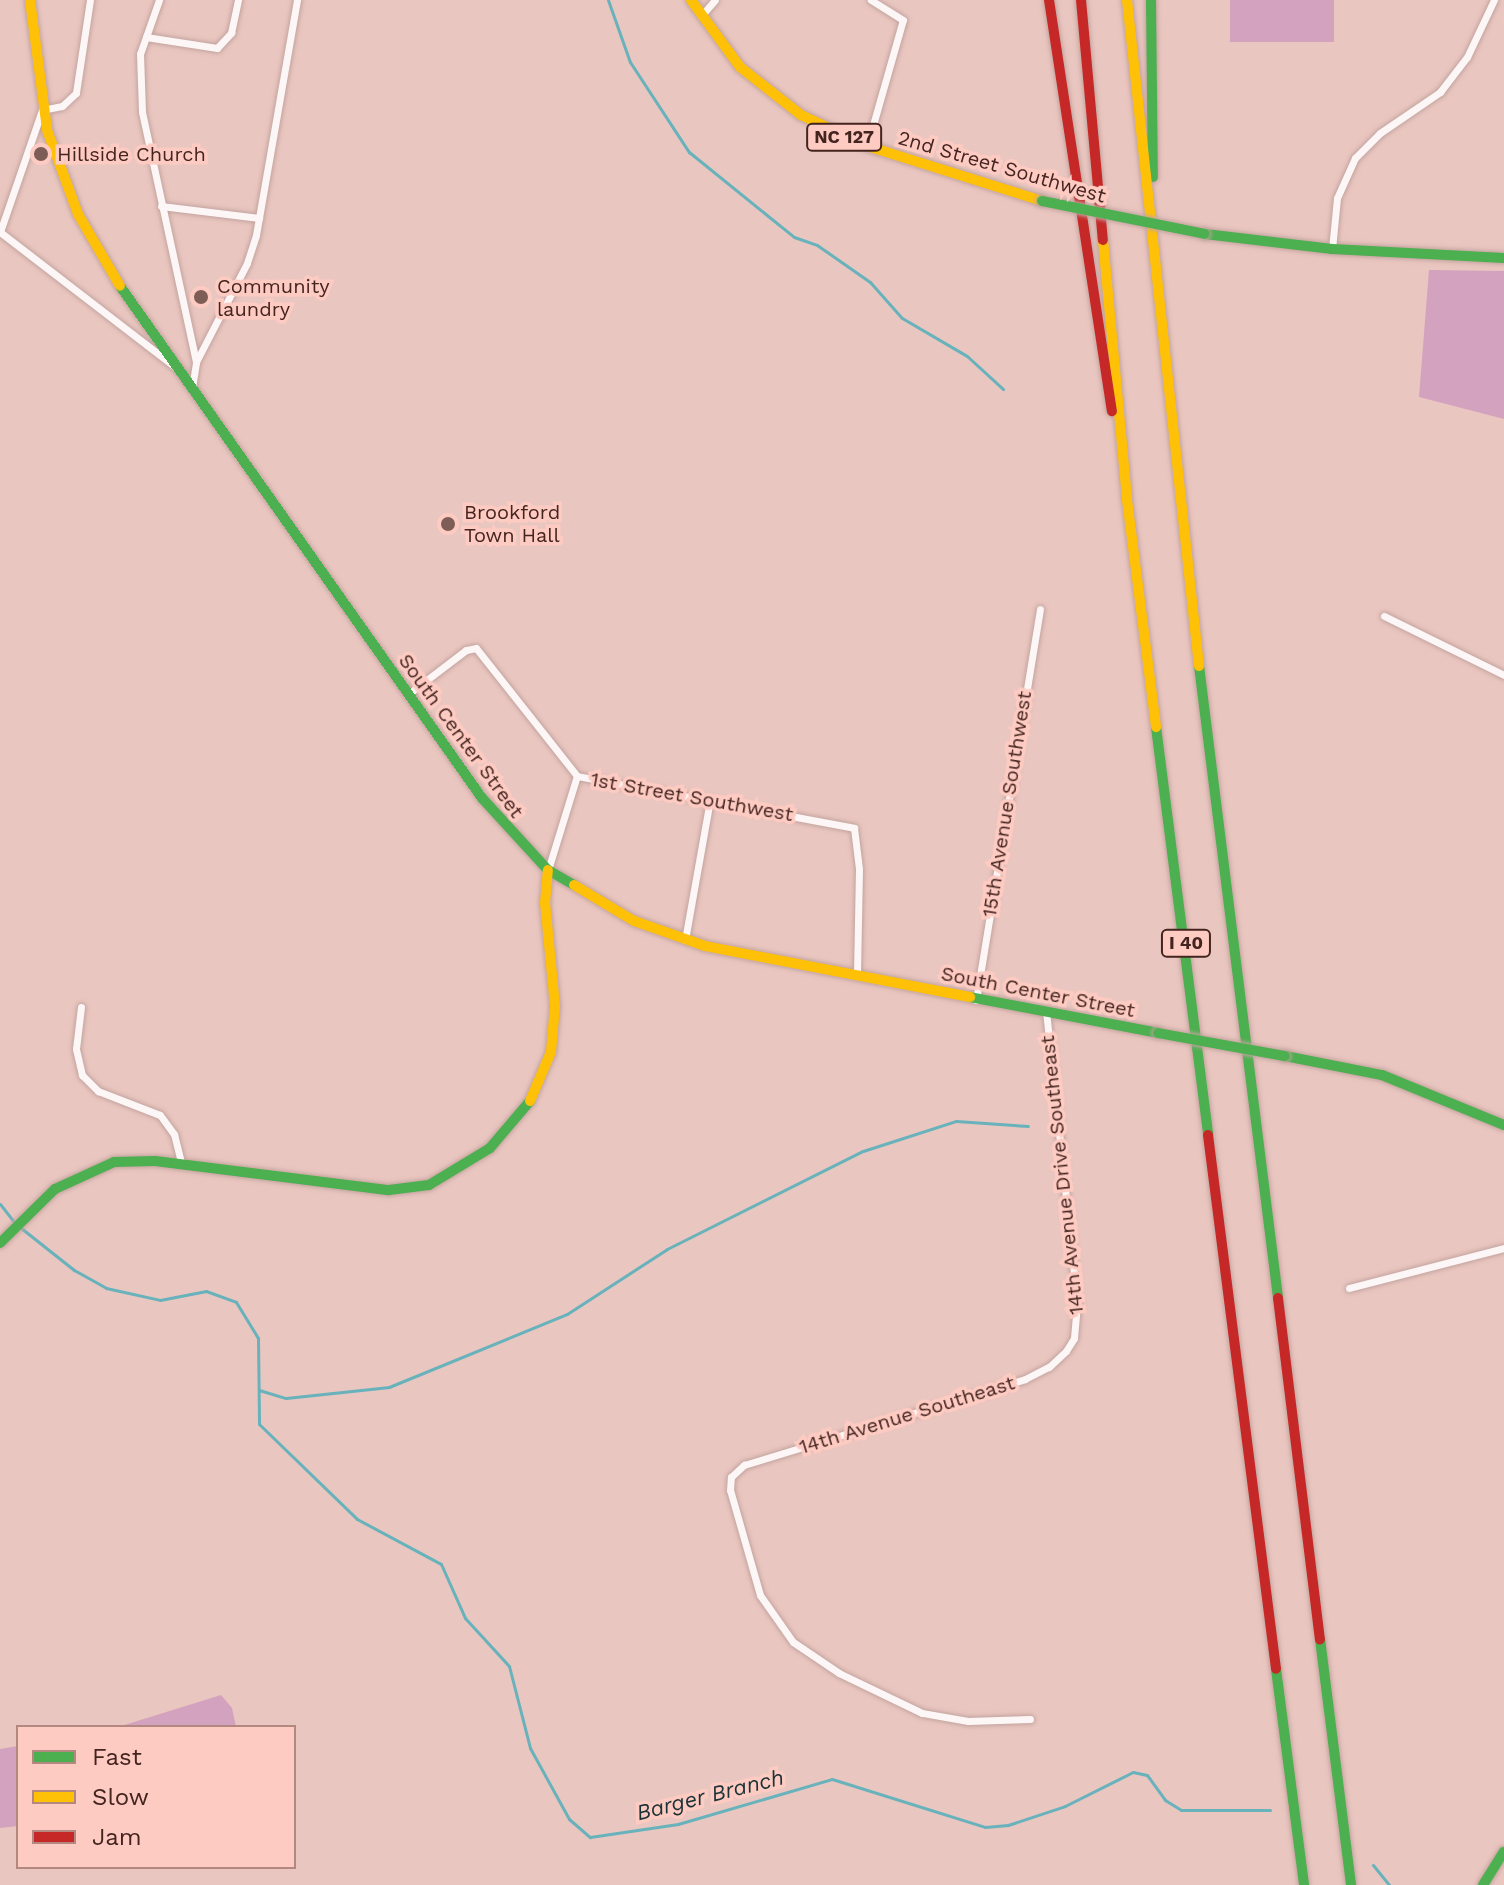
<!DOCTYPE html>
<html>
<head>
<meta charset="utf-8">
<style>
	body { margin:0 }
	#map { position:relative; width:1504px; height:1885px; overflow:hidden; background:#eac6c0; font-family:"Work Sans",sans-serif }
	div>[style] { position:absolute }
	.green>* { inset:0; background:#d3a2be }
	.stream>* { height:3px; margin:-1.5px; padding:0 1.5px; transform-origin:1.5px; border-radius:1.5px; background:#68b2bc }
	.roads { filter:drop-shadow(0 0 2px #c3a49f) drop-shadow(0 0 2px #c3a49f) }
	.street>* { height:7px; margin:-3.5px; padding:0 3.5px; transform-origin:3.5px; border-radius:3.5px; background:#fcf6f6 }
	.fast>* { height:10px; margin:-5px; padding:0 5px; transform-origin:5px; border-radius:5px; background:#4caf50 }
	.slow>* { height:10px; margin:-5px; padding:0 5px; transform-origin:5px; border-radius:5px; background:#ffc107 }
	.jam>* { height:10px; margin:-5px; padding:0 5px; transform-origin:5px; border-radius:5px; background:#c62828 }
	.bridges { filter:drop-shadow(0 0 2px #c3a49f) drop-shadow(0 0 2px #c3a49f) }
	.fast-bridge>* { height:10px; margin:-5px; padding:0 5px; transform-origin:5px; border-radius:5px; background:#4caf50 }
	.dots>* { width:22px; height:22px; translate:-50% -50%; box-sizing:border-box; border:4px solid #fecbc2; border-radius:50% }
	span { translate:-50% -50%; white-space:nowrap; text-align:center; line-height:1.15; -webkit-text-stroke:7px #fecbc2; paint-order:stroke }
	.shield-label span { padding:2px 6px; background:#fecbc2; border:2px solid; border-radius:6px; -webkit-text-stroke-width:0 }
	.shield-label { font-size:18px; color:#44241f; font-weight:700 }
	.poi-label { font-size:20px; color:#44241f }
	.left { translate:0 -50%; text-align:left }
	.street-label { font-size:20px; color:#44241f }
	.water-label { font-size:22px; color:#193236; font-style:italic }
	.legend { position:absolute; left:16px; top:1725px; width:280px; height:144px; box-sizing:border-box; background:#fecbc2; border:2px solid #b48881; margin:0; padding:10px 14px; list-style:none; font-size:24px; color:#44241f }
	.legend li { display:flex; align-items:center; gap:16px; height:40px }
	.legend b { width:40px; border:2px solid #b48881 }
</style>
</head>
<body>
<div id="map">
	<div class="green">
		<div style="clip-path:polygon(1230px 0,1334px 0,1334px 42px,1230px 42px)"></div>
		<div style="clip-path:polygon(1429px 270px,1504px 271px,1504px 419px,1419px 397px)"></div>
		<div style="clip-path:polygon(221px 1695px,232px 1708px,236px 1727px,118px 1727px)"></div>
		<div style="clip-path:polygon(18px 1746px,18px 1826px,0 1828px,0 1749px)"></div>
	</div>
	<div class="stream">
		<div style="left:608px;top:0;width:66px;rotate:70.5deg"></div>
		<div style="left:630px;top:62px;width:108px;rotate:56.8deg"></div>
		<div style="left:689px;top:152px;width:135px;rotate:39deg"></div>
		<div style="left:794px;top:237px;width:24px;rotate:19deg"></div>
		<div style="left:817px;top:245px;width:65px;rotate:34.9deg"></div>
		<div style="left:870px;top:282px;width:48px;rotate:48.4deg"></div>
		<div style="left:902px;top:318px;width:75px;rotate:30.3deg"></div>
		<div style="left:967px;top:356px;width:49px;rotate:42.5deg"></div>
		<div style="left:0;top:1204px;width:24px;rotate:52deg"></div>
		<div style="left:21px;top:1228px;width:68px;rotate:38.4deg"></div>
		<div style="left:74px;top:1270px;width:37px;rotate:29deg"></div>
		<div style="left:106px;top:1288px;width:55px;rotate:12.5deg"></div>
		<div style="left:160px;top:1300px;width:47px;rotate:-11.1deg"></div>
		<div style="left:206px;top:1291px;width:32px;rotate:20deg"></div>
		<div style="left:236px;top:1302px;width:42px;rotate:58.6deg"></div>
		<div style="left:258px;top:1338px;width:86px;rotate:89.3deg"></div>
		<div style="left:259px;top:1424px;width:136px;rotate:44.1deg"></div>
		<div style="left:357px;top:1519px;width:95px;rotate:28.2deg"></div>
		<div style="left:441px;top:1564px;width:59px;rotate:66deg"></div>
		<div style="left:465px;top:1618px;width:65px;rotate:47.5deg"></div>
		<div style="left:509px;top:1666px;width:85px;rotate:75.6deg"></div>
		<div style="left:530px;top:1748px;width:81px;rotate:61.2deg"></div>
		<div style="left:569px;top:1819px;width:28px;rotate:41deg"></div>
		<div style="left:590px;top:1837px;width:89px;rotate:-8.4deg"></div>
		<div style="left:678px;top:1824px;width:160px;rotate:-16.3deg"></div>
		<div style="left:832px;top:1779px;width:160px;rotate:17.4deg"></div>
		<div style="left:985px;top:1827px;width:23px;rotate:-5deg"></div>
		<div style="left:1008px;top:1825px;width:60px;rotate:-18.4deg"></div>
		<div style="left:1065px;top:1806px;width:76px;rotate:-26.6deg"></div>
		<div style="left:1133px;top:1772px;width:14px;rotate:12deg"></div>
		<div style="left:1147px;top:1775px;width:31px;rotate:54deg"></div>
		<div style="left:1165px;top:1800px;width:19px;rotate:32deg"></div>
		<div style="left:1181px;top:1810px;width:89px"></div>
		<div style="left:259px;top:1390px;width:28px;rotate:17deg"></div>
		<div style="left:286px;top:1398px;width:104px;rotate:-6.1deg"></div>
		<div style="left:389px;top:1387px;width:192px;rotate:-22.3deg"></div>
		<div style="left:567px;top:1314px;width:119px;rotate:-33deg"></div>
		<div style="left:667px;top:1249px;width:219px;rotate:-26.6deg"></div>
		<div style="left:863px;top:1151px;width:98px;rotate:-17.9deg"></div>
		<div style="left:956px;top:1121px;width:72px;rotate:4deg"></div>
		<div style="left:1373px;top:1865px;width:26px;rotate:51deg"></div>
	</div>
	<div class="roads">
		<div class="street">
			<div style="left:90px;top:0;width:94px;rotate:98.6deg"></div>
			<div style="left:76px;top:93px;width:19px;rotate:137deg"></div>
			<div style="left:62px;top:106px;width:20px;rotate:169deg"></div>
			<div style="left:42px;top:110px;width:129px;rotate:109deg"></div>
			<div style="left:0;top:232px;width:220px;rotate:37.6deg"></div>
			<div style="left:159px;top:0;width:57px;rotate:109.4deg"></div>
			<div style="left:140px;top:54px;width:58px;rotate:88deg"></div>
			<div style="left:142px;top:112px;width:256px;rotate:77.8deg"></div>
			<div style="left:701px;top:16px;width:21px;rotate:-49deg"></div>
			<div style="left:146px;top:37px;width:72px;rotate:8.8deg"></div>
			<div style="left:217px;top:48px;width:21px;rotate:-47deg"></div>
			<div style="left:231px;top:33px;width:34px;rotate:-78deg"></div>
			<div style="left:867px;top:146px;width:131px;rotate:-74.1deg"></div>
			<div style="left:903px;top:20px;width:38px;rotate:-148deg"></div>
			<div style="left:161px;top:206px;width:99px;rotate:7deg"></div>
			<div style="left:1332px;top:249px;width:51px;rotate:-84.4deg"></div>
			<div style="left:1337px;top:198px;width:44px;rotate:-65.8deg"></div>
			<div style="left:1355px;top:158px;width:35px;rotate:-45deg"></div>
			<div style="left:1380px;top:133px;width:73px;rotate:-34.3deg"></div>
			<div style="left:1440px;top:92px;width:44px;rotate:-52.4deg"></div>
			<div style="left:1467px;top:57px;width:63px;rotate:-64.7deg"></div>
			<div style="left:192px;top:388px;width:26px;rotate:-81deg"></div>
			<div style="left:196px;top:362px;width:111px;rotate:-62.7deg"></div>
			<div style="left:247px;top:263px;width:29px;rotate:-72deg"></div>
			<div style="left:256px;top:235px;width:239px;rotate:-80.1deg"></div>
			<div style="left:1384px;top:616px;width:134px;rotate:26.2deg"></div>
			<div style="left:407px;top:695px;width:74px;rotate:-37.3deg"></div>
			<div style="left:466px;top:650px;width:10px;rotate:-11deg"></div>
			<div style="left:476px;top:648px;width:163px;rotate:51.7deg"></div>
			<div style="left:577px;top:776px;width:282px;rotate:10.6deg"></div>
			<div style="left:854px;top:828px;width:41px;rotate:83deg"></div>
			<div style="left:859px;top:869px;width:105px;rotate:91.1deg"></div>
			<div style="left:548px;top:870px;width:98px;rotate:-72.9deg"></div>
			<div style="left:685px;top:940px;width:142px;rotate:-79.9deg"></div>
			<div style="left:976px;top:1000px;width:396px;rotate:-80.7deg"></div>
			<div style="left:81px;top:1007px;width:42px;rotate:96.8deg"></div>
			<div style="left:76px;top:1049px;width:27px;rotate:77deg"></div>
			<div style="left:82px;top:1075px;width:23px;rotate:45deg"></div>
			<div style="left:98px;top:1091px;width:66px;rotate:21.2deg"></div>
			<div style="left:160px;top:1115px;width:24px;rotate:54deg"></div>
			<div style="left:174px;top:1134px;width:30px;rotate:76deg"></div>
			<div style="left:1349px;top:1288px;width:160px;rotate:-14.5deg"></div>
			<div style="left:1030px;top:1719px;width:62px;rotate:178.2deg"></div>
			<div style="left:968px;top:1721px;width:47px;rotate:-170.1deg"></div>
			<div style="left:922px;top:1713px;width:92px;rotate:-154.3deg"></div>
			<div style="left:839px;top:1673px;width:55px;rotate:-146deg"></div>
			<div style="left:793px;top:1642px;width:57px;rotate:-125.1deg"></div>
			<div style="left:760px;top:1595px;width:109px;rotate:-105.9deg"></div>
			<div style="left:730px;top:1490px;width:13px;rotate:-86deg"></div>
			<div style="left:731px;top:1477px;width:18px;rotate:-43deg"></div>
			<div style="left:744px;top:1465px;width:294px;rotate:-17deg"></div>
			<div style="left:1025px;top:1379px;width:27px;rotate:-27deg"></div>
			<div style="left:1049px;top:1367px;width:23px;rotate:-43deg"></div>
			<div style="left:1066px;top:1351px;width:15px;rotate:-58deg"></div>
			<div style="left:1074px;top:1338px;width:37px;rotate:-85deg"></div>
			<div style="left:1077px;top:1301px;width:291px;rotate:-96.1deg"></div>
		</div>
		<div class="fast">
			<div style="left:1151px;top:0;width:177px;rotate:89.4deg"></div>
			<div style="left:1205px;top:234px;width:128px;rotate:6.7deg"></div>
			<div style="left:1332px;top:249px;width:172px;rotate:3deg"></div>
			<div style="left:120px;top:286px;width:627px;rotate:54.74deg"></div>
			<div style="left:482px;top:798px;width:98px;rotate:47.5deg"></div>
			<div style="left:548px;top:870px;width:30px;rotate:30deg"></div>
			<div style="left:1199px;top:666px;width:637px;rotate:82.87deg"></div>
			<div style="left:1156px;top:727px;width:411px;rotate:82.7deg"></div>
			<div style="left:970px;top:997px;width:191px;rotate:10.8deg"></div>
			<div style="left:1285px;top:1056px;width:99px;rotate:11.1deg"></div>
			<div style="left:1382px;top:1075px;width:132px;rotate:22.3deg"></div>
			<div style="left:0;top:1243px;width:77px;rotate:-44.5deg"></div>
			<div style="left:55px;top:1189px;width:65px;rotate:-24.6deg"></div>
			<div style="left:114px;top:1162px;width:41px;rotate:-1.4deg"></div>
			<div style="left:155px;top:1161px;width:236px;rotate:7.1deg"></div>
			<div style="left:389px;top:1190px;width:40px;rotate:-7.1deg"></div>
			<div style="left:429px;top:1185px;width:71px;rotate:-31.2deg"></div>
			<div style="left:490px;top:1148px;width:62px;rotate:-49.6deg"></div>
			<div style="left:1320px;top:1639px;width:248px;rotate:82.8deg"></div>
			<div style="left:1276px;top:1669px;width:218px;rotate:82.6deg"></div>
			<div style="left:1483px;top:1885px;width:39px;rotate:-58deg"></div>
		</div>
		<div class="slow">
			<div style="left:30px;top:0;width:131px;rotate:82.5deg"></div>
			<div style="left:47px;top:130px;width:90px;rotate:69.7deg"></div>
			<div style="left:78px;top:214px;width:83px;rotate:59.7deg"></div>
			<div style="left:691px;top:0;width:83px;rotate:53.8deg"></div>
			<div style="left:740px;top:67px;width:78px;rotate:38.2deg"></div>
			<div style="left:801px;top:115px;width:73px;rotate:25.2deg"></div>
			<div style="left:867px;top:146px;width:183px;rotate:17.4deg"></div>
			<div style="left:1127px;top:0;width:670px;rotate:83.83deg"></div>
			<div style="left:1103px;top:240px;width:261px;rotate:84.7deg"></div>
			<div style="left:1127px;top:500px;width:229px;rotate:82.7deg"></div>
			<div style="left:574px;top:885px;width:70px;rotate:31deg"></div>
			<div style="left:634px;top:921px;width:75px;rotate:19.4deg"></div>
			<div style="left:705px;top:946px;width:270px;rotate:10.9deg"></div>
			<div style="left:530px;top:1101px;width:53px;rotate:-66.8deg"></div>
			<div style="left:551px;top:1052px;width:46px;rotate:-85deg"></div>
			<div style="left:555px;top:1006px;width:103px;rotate:-95.5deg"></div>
			<div style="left:545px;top:903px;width:33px;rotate:-85deg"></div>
		</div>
		<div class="jam">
			<div style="left:1049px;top:0;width:416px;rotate:81.3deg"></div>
			<div style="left:1081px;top:0;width:241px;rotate:84.8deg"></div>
			<div style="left:1208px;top:1135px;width:538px;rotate:82.74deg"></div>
			<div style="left:1278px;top:1298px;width:344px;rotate:83deg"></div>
		</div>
	</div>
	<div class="bridges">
		<div class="fast-bridge">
			<div style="left:1042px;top:201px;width:166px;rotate:11.4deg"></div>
			<div style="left:1158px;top:1033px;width:129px;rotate:10.3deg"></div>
		</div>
	</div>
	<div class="dots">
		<div style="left:41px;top:154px;background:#7e5d57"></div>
		<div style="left:201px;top:297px;background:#7e5d57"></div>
		<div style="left:448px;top:524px;background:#7e5d57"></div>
	</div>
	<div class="shield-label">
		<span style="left:844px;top:137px">NC 127</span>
		<span style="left:1186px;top:943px">I 40</span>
	</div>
	<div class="poi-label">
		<span class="left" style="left:57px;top:154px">Hillside Church</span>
		<span class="left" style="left:217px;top:298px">Community<br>laundry</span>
		<span class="left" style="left:464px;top:524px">Brookford<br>Town Hall</span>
	</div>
	<div class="street-label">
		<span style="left:1002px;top:167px;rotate:16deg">2nd Street Southwest</span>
		<span style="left:461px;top:736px;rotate:54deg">South Center Street</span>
		<span style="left:692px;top:797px;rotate:10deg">1st Street Southwest</span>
		<span style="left:1007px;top:804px;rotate:-81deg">15th Avenue Southwest</span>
		<span style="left:1038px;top:992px;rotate:11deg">South Center Street</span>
		<span style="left:1062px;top:1175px;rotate:-96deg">14th Avenue Drive Southeast</span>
		<span style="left:907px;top:1415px;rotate:-17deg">14th Avenue Southeast</span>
	</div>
	<div class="water-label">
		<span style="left:710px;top:1795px;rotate:-14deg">Barger Branch</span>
	</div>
	<ul class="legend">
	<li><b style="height:10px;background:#4caf50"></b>Fast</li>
	<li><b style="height:10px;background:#ffc107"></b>Slow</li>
	<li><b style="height:10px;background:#c62828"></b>Jam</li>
	</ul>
</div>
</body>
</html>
